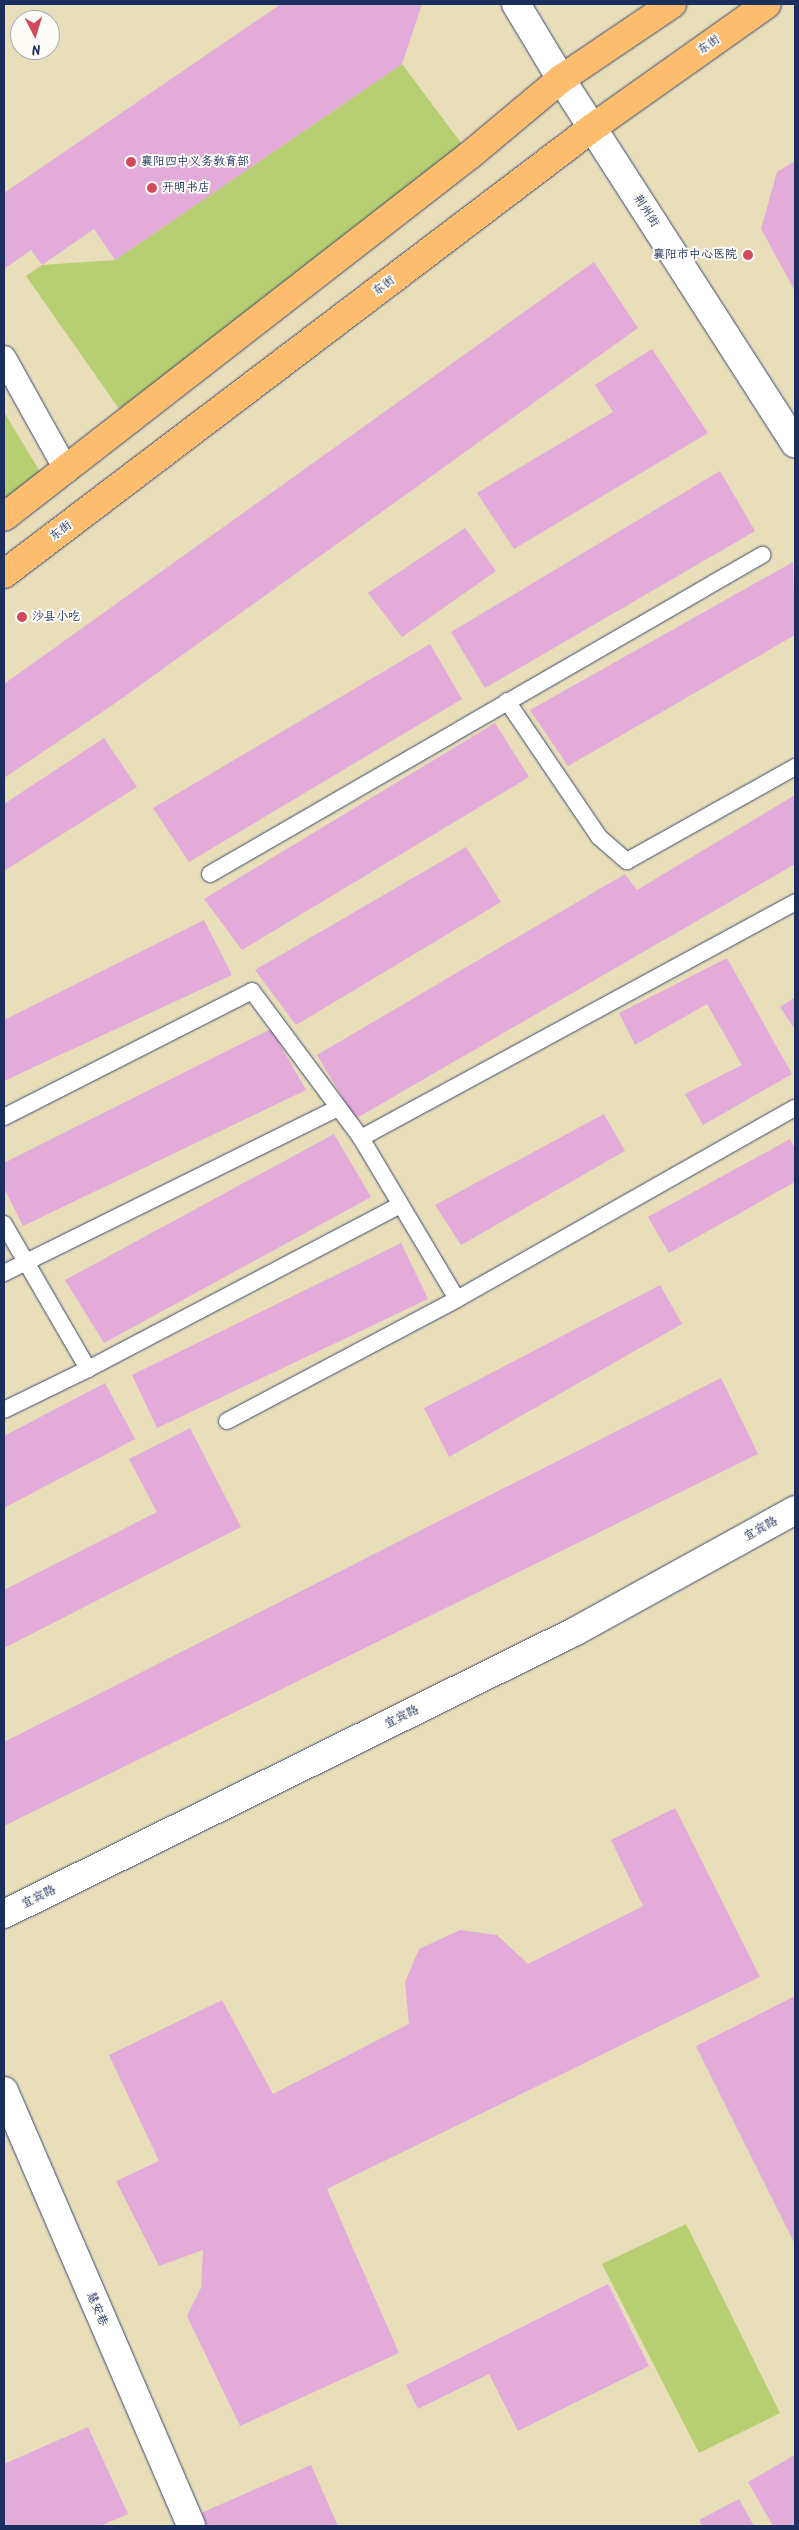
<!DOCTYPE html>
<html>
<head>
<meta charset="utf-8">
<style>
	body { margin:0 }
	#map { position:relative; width:799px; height:2530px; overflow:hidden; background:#e8deba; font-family:Kalam,"LXGW WenKai TC",sans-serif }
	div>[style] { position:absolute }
	.green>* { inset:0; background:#b7ce72 }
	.building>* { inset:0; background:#e2abd9 }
	.roads { filter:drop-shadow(0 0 1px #3a496c) drop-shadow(0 0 1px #3a496c) }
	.service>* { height:16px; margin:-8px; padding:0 8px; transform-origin:8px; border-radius:8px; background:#fff }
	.pedestrian>* { height:24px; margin:-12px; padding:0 12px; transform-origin:12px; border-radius:12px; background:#fff }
	.minor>* { height:28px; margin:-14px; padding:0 14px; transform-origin:14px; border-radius:14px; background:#fff }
	.tertiary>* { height:28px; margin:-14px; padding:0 14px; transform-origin:14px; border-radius:14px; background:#fff }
	.primary>* { height:28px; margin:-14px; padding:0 14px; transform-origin:14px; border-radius:14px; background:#fcbd6f }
	.dots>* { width:14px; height:14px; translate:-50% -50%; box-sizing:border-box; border:2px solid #fdfcf7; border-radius:50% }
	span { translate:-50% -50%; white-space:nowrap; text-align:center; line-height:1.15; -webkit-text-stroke:4px #fdfcf7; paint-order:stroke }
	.street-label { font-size:12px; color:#1b2f5e }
	.poi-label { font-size:12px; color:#1b2f5e }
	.left { translate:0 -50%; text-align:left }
	.right { translate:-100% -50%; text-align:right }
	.frame { position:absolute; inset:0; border:5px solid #1b2f5e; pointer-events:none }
	.north { position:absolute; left:10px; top:10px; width:50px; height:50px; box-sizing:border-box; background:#fdfcf7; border:1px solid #a3aaba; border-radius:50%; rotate:175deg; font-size:14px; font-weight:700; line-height:20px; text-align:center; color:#1b2f5e }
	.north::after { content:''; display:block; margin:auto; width:18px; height:22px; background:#d1495b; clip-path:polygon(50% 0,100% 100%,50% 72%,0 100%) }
</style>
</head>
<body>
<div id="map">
	<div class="green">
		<div style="clip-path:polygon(402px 64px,470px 155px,129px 423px,26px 276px,42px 265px,115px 260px)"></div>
		<div style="clip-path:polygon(4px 412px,48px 485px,4px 517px)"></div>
		<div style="clip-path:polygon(686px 2224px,780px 2413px,699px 2453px,602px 2264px)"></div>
	</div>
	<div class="building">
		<div style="clip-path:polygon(281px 4px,422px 4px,402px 64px,115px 260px,94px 229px,42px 265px,31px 250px,4px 269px,4px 193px)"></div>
		<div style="clip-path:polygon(795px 161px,795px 291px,761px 229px,777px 172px)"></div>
		<div style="clip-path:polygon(594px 262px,638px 328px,114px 704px,4px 778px,4px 684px)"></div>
		<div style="clip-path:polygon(652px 349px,708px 433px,514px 549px,477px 493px,613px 412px,595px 385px)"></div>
		<div style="clip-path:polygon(720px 471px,755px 531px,485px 688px,451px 632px)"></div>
		<div style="clip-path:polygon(465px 528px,496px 571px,402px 637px,368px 593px)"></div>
		<div style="clip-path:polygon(793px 562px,795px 635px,568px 766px,530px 710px)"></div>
		<div style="clip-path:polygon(430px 644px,462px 699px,189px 862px,153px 808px)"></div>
		<div style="clip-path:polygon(495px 723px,529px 777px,242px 950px,204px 899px)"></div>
		<div style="clip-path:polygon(104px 738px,137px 787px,4px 871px,4px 804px)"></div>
		<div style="clip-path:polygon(795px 795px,795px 864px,355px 1119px,317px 1055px,625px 874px,637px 890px)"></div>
		<div style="clip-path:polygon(466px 847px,501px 902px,296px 1025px,255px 970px)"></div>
		<div style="clip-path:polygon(204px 920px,232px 975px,4px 1081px,4px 1020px)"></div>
		<div style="clip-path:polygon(727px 958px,792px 1074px,703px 1125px,685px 1094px,742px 1065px,707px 1004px,635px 1045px,619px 1013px)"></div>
		<div style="clip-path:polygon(795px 997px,795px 1030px,780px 1007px)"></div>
		<div style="clip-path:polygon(271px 1029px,306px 1090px,23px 1226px,4px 1188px,4px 1163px)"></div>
		<div style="clip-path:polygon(604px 1114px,625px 1151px,461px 1245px,435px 1205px)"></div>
		<div style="clip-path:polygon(334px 1134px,371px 1197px,104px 1343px,65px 1280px)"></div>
		<div style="clip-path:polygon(790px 1139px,795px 1149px,795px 1182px,669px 1253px,648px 1217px)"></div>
		<div style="clip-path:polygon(401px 1243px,428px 1299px,157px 1428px,132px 1375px)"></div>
		<div style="clip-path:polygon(660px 1285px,682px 1324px,449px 1457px,424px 1408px)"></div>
		<div style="clip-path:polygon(721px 1378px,758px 1454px,4px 1826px,4px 1742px)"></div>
		<div style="clip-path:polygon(105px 1383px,135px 1439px,4px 1508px,4px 1436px)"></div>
		<div style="clip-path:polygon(190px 1428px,241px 1527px,4px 1648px,4px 1590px,157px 1512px,129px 1459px)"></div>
		<div style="clip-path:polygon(675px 1808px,760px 1977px,327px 2189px,399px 2353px,240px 2426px,187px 2316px,201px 2288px,203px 2250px,159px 2266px,116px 2181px,159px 2161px,109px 2055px,222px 2000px,273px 2094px,409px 2024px,405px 1982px,419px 1949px,460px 1930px,497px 1935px,528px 1964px,643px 1906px,611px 1840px)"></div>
		<div style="clip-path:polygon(795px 1996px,795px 2244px,696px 2046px)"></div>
		<div style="clip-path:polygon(608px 2284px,649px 2366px,518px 2431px,489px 2374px,418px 2409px,406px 2385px)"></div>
		<div style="clip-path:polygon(88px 2427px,128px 2514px,100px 2526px,4px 2526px,4px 2464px)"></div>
		<div style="clip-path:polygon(795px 2455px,795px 2526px,773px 2526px,748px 2482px)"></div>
		<div style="clip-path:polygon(311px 2465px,338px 2526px,207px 2526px,201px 2513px)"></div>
		<div style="clip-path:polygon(739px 2499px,754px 2526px,702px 2526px,699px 2520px)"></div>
	</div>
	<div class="roads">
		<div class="service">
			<div style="left:507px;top:701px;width:164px;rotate:55.9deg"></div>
			<div style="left:599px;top:837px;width:37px;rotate:41deg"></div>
			<div style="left:627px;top:861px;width:193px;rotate:-29.2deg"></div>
			<div style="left:210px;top:874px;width:638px;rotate:-30.02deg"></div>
			<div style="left:4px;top:1117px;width:278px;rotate:-26.9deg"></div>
			<div style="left:252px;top:991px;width:183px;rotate:53.4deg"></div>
			<div style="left:361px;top:1138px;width:187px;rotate:59.2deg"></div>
			<div style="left:361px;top:1138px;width:494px;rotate:-28.5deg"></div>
			<div style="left:4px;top:1224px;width:168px;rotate:59.9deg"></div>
			<div style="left:88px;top:1369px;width:93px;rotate:154deg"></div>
			<div style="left:4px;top:1273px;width:373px;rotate:-26.3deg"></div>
			<div style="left:88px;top:1369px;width:353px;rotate:-27.7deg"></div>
			<div style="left:227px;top:1421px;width:260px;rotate:-27.9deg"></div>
			<div style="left:457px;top:1299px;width:388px;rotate:-29.5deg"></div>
		</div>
		<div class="pedestrian">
			<div style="left:4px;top:358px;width:129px;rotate:60.9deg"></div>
		</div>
		<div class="minor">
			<div style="left:516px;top:4px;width:87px;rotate:59deg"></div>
			<div style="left:4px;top:1914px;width:638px;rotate:-26.32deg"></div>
			<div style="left:576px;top:1631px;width:250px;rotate:-28.9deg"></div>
			<div style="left:4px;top:2091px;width:473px;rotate:66.7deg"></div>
		</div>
		<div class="tertiary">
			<div style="left:561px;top:79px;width:433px;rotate:57.3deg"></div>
		</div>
		<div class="primary">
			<div style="left:4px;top:517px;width:590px;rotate:-37.84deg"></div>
			<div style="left:470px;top:155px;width:119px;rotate:-39.9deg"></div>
			<div style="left:561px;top:79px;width:134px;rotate:-34deg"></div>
			<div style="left:4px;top:574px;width:738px;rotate:-37.18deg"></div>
			<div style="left:592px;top:128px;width:214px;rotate:-35.3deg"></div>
		</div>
	</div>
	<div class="dots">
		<div style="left:131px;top:162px;background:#d1495b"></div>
		<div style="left:152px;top:188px;background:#d1495b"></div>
		<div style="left:748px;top:255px;background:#d1495b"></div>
		<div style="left:22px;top:617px;background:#d1495b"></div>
	</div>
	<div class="street-label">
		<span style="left:709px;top:45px;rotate:-35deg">东街</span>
		<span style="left:646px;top:211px;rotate:57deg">荆州街</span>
		<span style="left:384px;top:286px;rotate:-37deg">东街</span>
		<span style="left:61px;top:531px;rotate:-37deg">东街</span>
		<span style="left:761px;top:1529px;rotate:-29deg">宜宾路</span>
		<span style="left:402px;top:1717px;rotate:-26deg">宜宾路</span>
		<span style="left:39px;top:1897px;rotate:-26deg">宜宾路</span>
		<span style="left:97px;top:2309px;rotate:67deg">慧安巷</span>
	</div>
	<div class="poi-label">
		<span class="left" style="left:141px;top:162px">襄阳四中义务教育部</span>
		<span class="left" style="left:162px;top:188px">开明书店</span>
		<span class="right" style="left:737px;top:255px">襄阳市中心医院</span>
		<span class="left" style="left:32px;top:617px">沙县小吃</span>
	</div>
	<div class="frame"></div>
	<div class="north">N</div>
</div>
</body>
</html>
